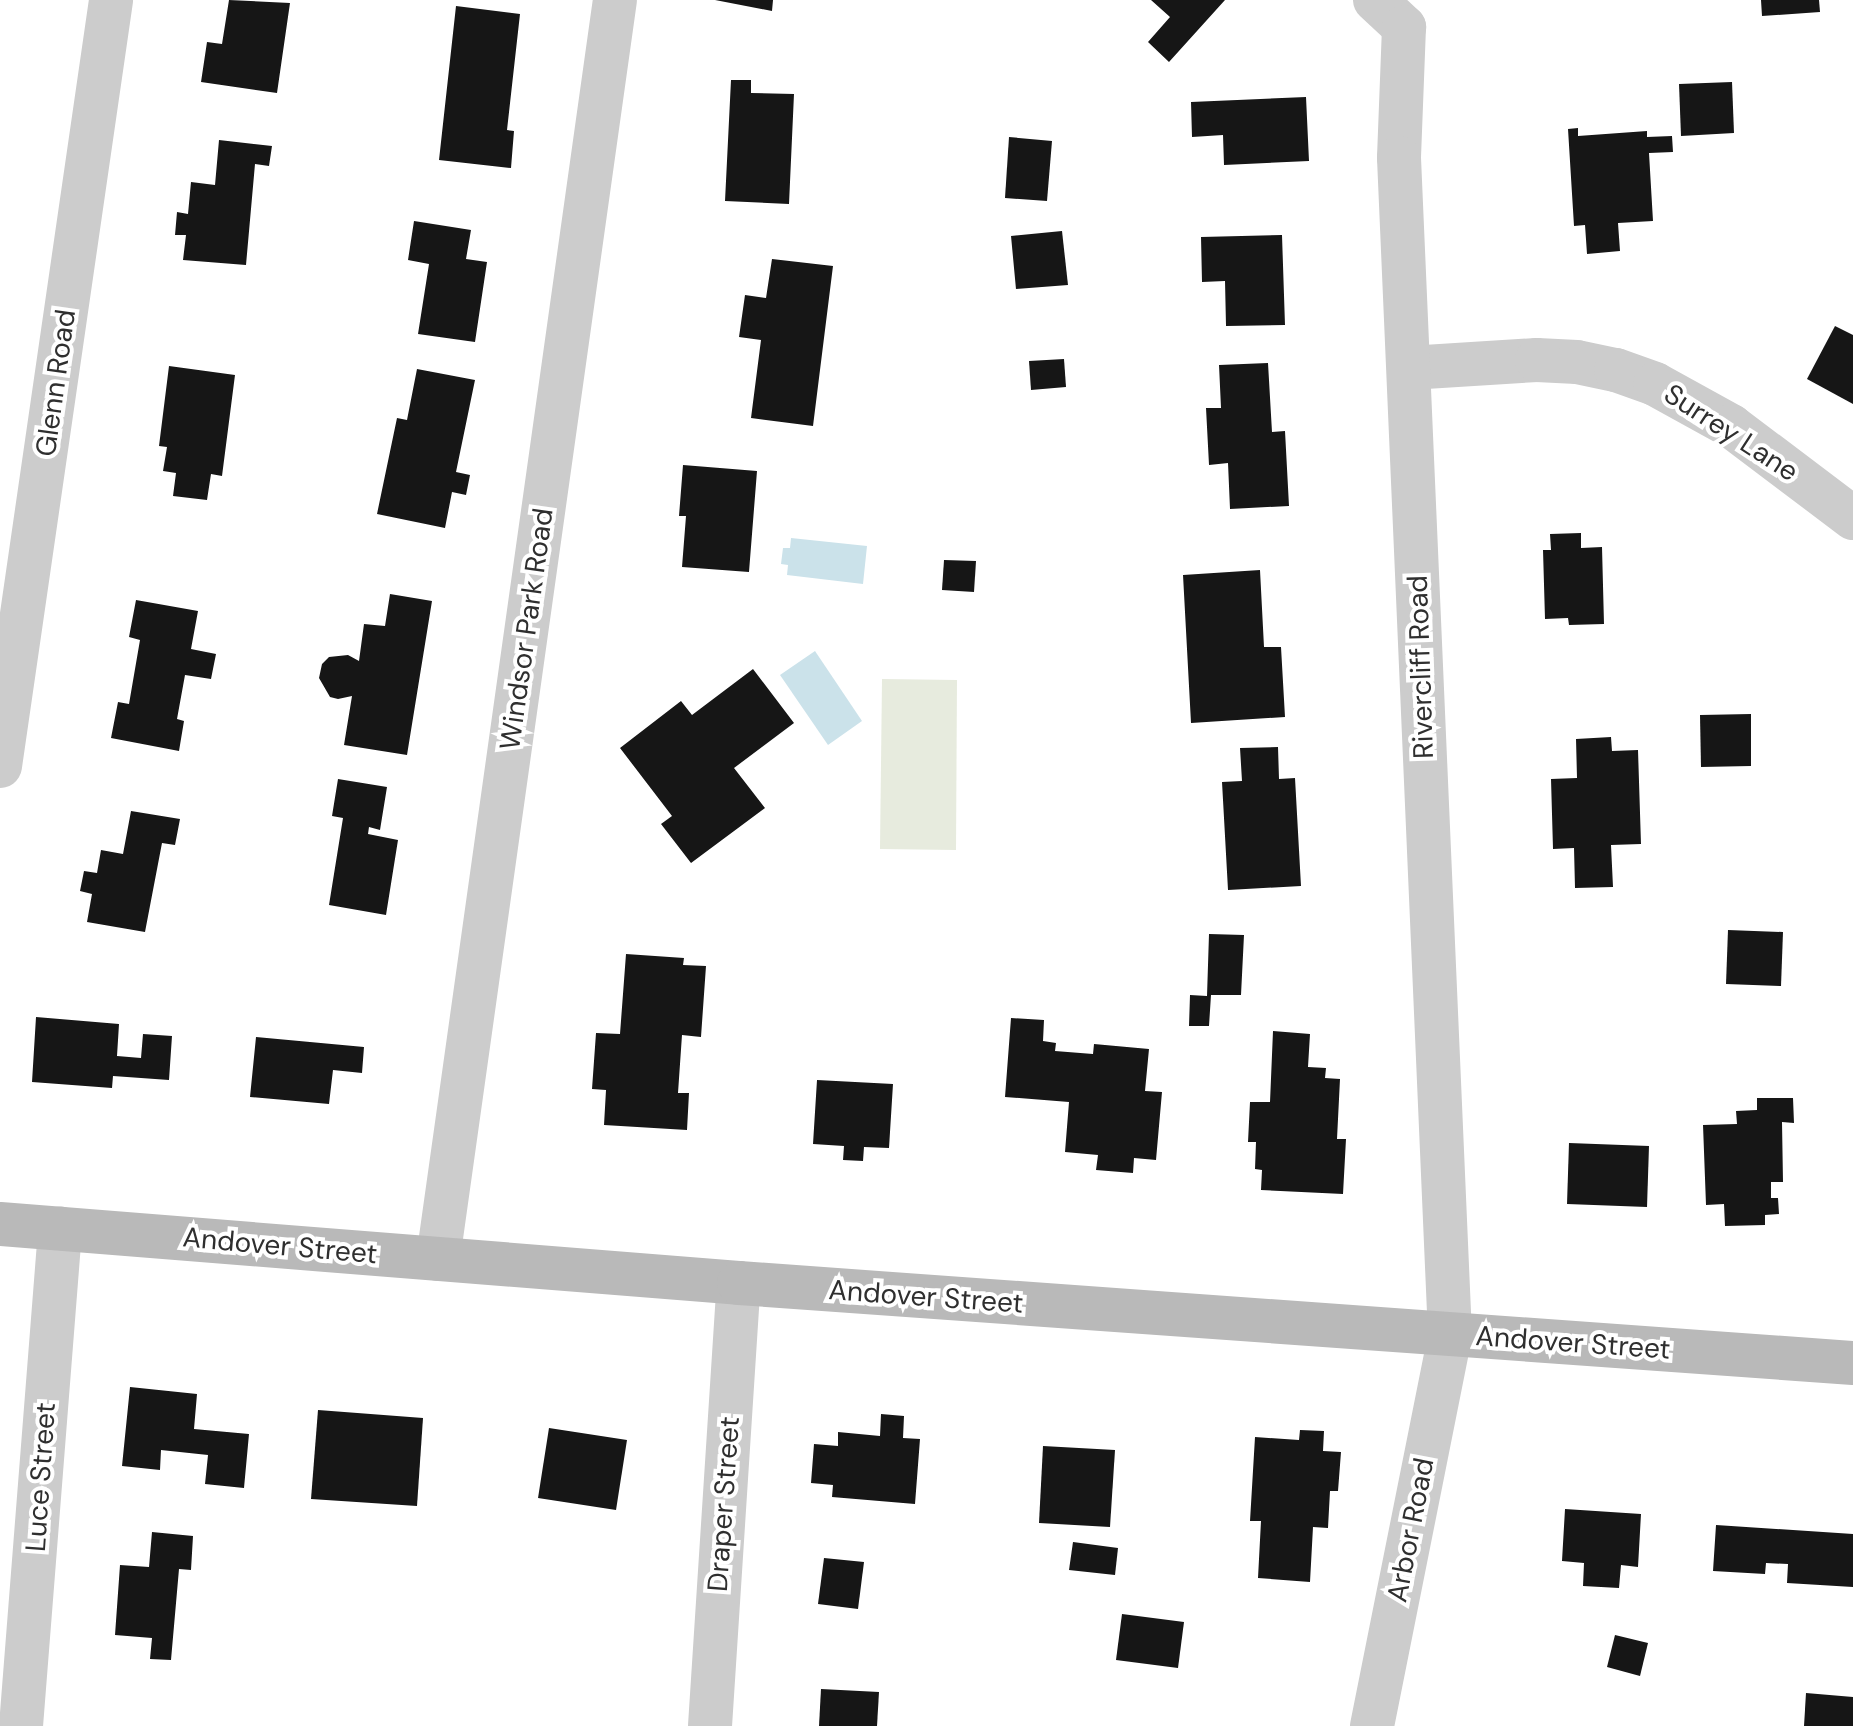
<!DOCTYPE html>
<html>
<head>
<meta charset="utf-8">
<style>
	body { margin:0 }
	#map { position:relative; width:1853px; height:1726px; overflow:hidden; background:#fff; font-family:"DM Sans",sans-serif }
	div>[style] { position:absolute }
	.green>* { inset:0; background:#e7ebde }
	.water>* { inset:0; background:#cbe2ea }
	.building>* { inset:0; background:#161616 }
	.minor>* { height:44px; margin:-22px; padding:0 22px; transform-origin:22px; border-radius:22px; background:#ccc }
	.tertiary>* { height:44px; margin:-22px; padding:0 22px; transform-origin:22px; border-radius:22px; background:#ccc }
	.secondary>* { height:44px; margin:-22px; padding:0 22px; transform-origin:22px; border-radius:22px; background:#b9b9b9 }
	span { translate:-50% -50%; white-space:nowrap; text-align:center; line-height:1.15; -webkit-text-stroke:8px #fff; paint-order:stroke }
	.street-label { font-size:28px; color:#2f2f2f }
</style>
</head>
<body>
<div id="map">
	<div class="green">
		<div style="clip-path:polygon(882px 679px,957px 680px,956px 850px,880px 849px)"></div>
	</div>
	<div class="water">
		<div style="clip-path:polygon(791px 538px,867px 546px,863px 584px,787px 575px,788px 565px,781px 564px,783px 548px,790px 548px)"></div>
		<div style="clip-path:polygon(815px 651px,862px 721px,828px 745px,780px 675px)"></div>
	</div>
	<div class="building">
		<div style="clip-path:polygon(229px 0,290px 3px,277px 93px,201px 82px,207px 42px,222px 44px)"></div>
		<div style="clip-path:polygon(715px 0,773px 0,772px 11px)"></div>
		<div style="clip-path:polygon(1151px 0,1225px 0,1169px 62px,1148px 42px,1170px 17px)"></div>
		<div style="clip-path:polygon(1761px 0,1819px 0,1820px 12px,1762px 16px)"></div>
		<div style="clip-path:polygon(456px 6px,520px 14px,507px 130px,514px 131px,511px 168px,439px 160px)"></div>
		<div style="clip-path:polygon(731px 80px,751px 80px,751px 93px,794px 94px,789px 204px,725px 201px)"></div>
		<div style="clip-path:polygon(1732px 82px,1734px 133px,1681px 136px,1679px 84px)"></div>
		<div style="clip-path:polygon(1306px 97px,1309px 161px,1224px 165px,1223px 135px,1192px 137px,1191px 102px)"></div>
		<div style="clip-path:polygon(1578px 128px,1578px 136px,1647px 131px,1647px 137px,1672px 136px,1673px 152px,1649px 153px,1653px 221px,1618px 223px,1620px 251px,1587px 254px,1585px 225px,1574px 226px,1568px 129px)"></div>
		<div style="clip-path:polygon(1009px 137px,1052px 141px,1047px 201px,1005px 198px)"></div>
		<div style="clip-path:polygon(219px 140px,272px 146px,269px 166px,255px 164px,246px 265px,183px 260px,186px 235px,175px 235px,177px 212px,188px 214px,191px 182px,215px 185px)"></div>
		<div style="clip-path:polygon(414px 221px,471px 230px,466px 259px,487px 262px,475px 342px,418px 334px,429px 264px,408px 260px)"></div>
		<div style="clip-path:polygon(1062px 231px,1068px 285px,1016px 289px,1011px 236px)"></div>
		<div style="clip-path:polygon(1282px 235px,1285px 325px,1226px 326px,1225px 281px,1202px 282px,1201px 237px)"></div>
		<div style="clip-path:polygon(772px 259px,833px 266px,813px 426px,751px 418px,761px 340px,739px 337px,745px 295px,766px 298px)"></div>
		<div style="clip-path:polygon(1835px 326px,1853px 335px,1853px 404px,1807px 379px)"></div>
		<div style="clip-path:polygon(1064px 359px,1066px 387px,1031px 390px,1029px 361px)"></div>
		<div style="clip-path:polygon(1268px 363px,1272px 432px,1285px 431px,1289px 506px,1230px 509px,1228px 463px,1209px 465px,1206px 408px,1221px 408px,1219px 365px)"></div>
		<div style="clip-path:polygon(169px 366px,235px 375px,222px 476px,211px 474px,207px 500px,173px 496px,176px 473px,163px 471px,167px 447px,159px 446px)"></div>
		<div style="clip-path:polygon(417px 369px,475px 380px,456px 472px,470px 475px,466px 495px,452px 492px,445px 528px,377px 514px,397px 418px,407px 420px)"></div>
		<div style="clip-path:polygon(683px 465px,757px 471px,749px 572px,682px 567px,686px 516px,679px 516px)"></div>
		<div style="clip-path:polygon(1581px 533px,1581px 548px,1602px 547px,1604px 624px,1569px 625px,1568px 618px,1545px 619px,1543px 550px,1551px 550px,1550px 534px)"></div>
		<div style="clip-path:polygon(944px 560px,976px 561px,974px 592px,942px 590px)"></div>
		<div style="clip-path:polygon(1260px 570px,1264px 647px,1281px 647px,1285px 717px,1191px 723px,1183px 575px)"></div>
		<div style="clip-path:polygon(390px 594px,432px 601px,407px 755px,344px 745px,352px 696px,338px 699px,330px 697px,319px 678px,322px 664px,329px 657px,348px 655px,359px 661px,364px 624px,385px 626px)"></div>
		<div style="clip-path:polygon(136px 600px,198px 611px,191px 649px,216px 654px,211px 679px,185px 675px,177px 719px,184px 721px,179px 751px,111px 738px,118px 702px,129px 704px,140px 640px,129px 637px)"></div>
		<div style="clip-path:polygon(753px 669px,794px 723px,734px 768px,765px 808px,691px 863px,661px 824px,672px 816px,620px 748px,681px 701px,692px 715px)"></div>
		<div style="clip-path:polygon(1751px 714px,1751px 766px,1701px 767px,1700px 715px)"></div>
		<div style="clip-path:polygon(1611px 737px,1612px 751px,1638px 750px,1641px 844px,1611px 845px,1613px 887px,1575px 888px,1574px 848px,1553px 849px,1551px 779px,1577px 778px,1576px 739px)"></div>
		<div style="clip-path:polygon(1278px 747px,1279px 779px,1295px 778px,1301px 886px,1228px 890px,1222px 782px,1242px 781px,1240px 748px)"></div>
		<div style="clip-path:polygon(338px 779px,387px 787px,380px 830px,369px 827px,368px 834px,398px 840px,386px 915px,329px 905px,343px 818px,332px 816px)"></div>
		<div style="clip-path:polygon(131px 811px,180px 819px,175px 845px,162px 843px,145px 932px,87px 922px,92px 894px,80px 891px,84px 871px,97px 873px,101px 850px,123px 854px)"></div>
		<div style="clip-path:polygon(1728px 930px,1783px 932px,1781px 986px,1726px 984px)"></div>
		<div style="clip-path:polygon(1209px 934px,1244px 935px,1241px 995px,1211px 995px,1209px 1026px,1189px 1026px,1190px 995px,1207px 996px)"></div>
		<div style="clip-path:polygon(626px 954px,684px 958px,683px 965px,706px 966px,701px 1037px,682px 1035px,678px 1093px,689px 1093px,687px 1130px,604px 1125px,606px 1090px,592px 1089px,596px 1033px,620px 1034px)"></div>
		<div style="clip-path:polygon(36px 1017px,119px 1024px,117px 1056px,141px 1058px,143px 1034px,172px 1036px,169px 1080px,113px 1076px,112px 1088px,32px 1082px)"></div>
		<div style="clip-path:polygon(1011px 1018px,1044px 1020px,1043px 1041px,1056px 1043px,1055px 1051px,1093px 1054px,1094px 1044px,1149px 1049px,1145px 1091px,1162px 1092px,1156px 1160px,1134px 1158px,1133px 1173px,1096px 1170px,1098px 1155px,1065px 1152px,1069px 1102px,1005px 1097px)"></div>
		<div style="clip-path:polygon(1273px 1031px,1310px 1034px,1308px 1067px,1326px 1068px,1325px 1078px,1340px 1079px,1337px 1139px,1346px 1139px,1343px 1194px,1261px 1190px,1262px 1170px,1255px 1169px,1256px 1142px,1248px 1142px,1250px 1102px,1270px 1102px)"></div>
		<div style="clip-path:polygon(256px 1037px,364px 1047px,362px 1073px,333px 1070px,329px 1104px,250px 1097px)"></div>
		<div style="clip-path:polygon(817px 1080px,893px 1084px,889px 1148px,864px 1147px,863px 1161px,843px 1160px,844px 1146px,813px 1144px)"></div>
		<div style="clip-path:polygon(1757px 1098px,1793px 1098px,1794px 1123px,1782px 1122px,1783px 1182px,1771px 1182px,1771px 1198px,1778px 1198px,1779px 1214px,1765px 1215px,1765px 1225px,1725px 1226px,1724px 1204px,1706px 1205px,1703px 1125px,1737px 1124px,1736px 1111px,1757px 1110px)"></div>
		<div style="clip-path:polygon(1569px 1143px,1649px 1146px,1647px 1207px,1567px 1204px)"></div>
		<div style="clip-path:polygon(130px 1387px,197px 1394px,194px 1429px,249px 1434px,244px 1488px,205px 1484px,208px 1455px,161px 1450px,160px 1470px,122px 1466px)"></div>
		<div style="clip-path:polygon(318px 1410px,423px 1418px,417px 1506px,311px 1499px)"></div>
		<div style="clip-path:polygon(881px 1414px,904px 1416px,903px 1438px,920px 1439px,915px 1504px,832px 1497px,833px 1485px,811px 1483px,814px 1444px,838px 1446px,838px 1432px,880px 1436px)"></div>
		<div style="clip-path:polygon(549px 1428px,627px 1440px,616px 1510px,538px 1498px)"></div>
		<div style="clip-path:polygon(1300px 1430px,1324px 1431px,1323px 1451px,1341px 1452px,1338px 1491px,1330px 1491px,1328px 1528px,1313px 1527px,1310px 1582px,1258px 1578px,1261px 1521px,1250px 1521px,1255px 1437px,1299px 1440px)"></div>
		<div style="clip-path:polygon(1043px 1446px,1115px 1450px,1110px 1527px,1039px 1523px)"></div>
		<div style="clip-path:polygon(1565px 1509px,1641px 1514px,1638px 1567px,1621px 1565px,1619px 1588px,1583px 1586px,1584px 1563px,1562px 1561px)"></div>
		<div style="clip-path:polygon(1716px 1525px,1853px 1534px,1853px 1587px,1787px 1583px,1788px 1564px,1766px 1563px,1765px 1574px,1713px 1571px)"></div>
		<div style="clip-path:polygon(152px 1532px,193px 1536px,191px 1570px,179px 1569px,171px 1660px,150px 1659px,152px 1638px,115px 1635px,120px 1565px,149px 1567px)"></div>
		<div style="clip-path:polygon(1073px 1542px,1118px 1548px,1115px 1575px,1069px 1570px)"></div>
		<div style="clip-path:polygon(824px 1558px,864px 1562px,858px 1609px,818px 1604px)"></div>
		<div style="clip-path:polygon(1122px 1614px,1184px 1622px,1178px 1668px,1116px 1660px)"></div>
		<div style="clip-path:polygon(1615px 1635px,1648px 1643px,1640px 1676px,1607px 1667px)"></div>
		<div style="clip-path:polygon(821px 1689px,879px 1692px,877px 1726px,819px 1726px)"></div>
		<div style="clip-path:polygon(1806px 1693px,1853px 1697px,1853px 1726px,1804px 1726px)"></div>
	</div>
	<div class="minor">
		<div style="left:1409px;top:368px;width:128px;rotate:-3.6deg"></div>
		<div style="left:1537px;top:360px;width:40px;rotate:2.9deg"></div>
		<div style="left:1577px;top:362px;width:40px;rotate:12deg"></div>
		<div style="left:1616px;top:370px;width:41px;rotate:19.7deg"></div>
		<div style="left:1655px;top:384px;width:87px;rotate:28.9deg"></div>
		<div style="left:1731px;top:426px;width:153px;rotate:37deg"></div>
		<div style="left:0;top:766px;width:774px;rotate:-81.75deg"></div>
		<div style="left:438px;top:1259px;width:1271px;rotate:-82deg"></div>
		<div style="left:21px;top:1726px;width:499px;rotate:-85.5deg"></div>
		<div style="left:710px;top:1726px;width:444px;rotate:-86.3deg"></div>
		<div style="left:1372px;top:1726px;width:399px;rotate:-78.7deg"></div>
	</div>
	<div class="tertiary">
		<div style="left:1375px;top:0;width:40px;rotate:43deg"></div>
		<div style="left:1404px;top:27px;width:131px;rotate:92.2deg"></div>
		<div style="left:1399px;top:158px;width:1178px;rotate:87.52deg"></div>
	</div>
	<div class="secondary">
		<div style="left:0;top:1224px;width:741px;rotate:4.56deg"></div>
		<div style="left:739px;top:1283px;width:1117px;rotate:4.11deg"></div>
	</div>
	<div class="street-label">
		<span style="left:56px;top:383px;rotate:-82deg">Glenn Road</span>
		<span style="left:1731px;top:433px;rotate:33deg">Surrey Lane</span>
		<span style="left:527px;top:629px;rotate:-82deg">Windsor Park Road</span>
		<span style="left:1421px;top:667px;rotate:-92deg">Rivercliff Road</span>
		<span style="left:280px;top:1246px;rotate:5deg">Andover Street</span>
		<span style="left:926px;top:1297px;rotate:4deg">Andover Street</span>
		<span style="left:1573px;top:1343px;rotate:4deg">Andover Street</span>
		<span style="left:41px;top:1477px;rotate:-86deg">Luce Street</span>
		<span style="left:724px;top:1504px;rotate:-86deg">Draper Street</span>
		<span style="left:1411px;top:1530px;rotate:-79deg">Arbor Road</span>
	</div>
</div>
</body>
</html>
